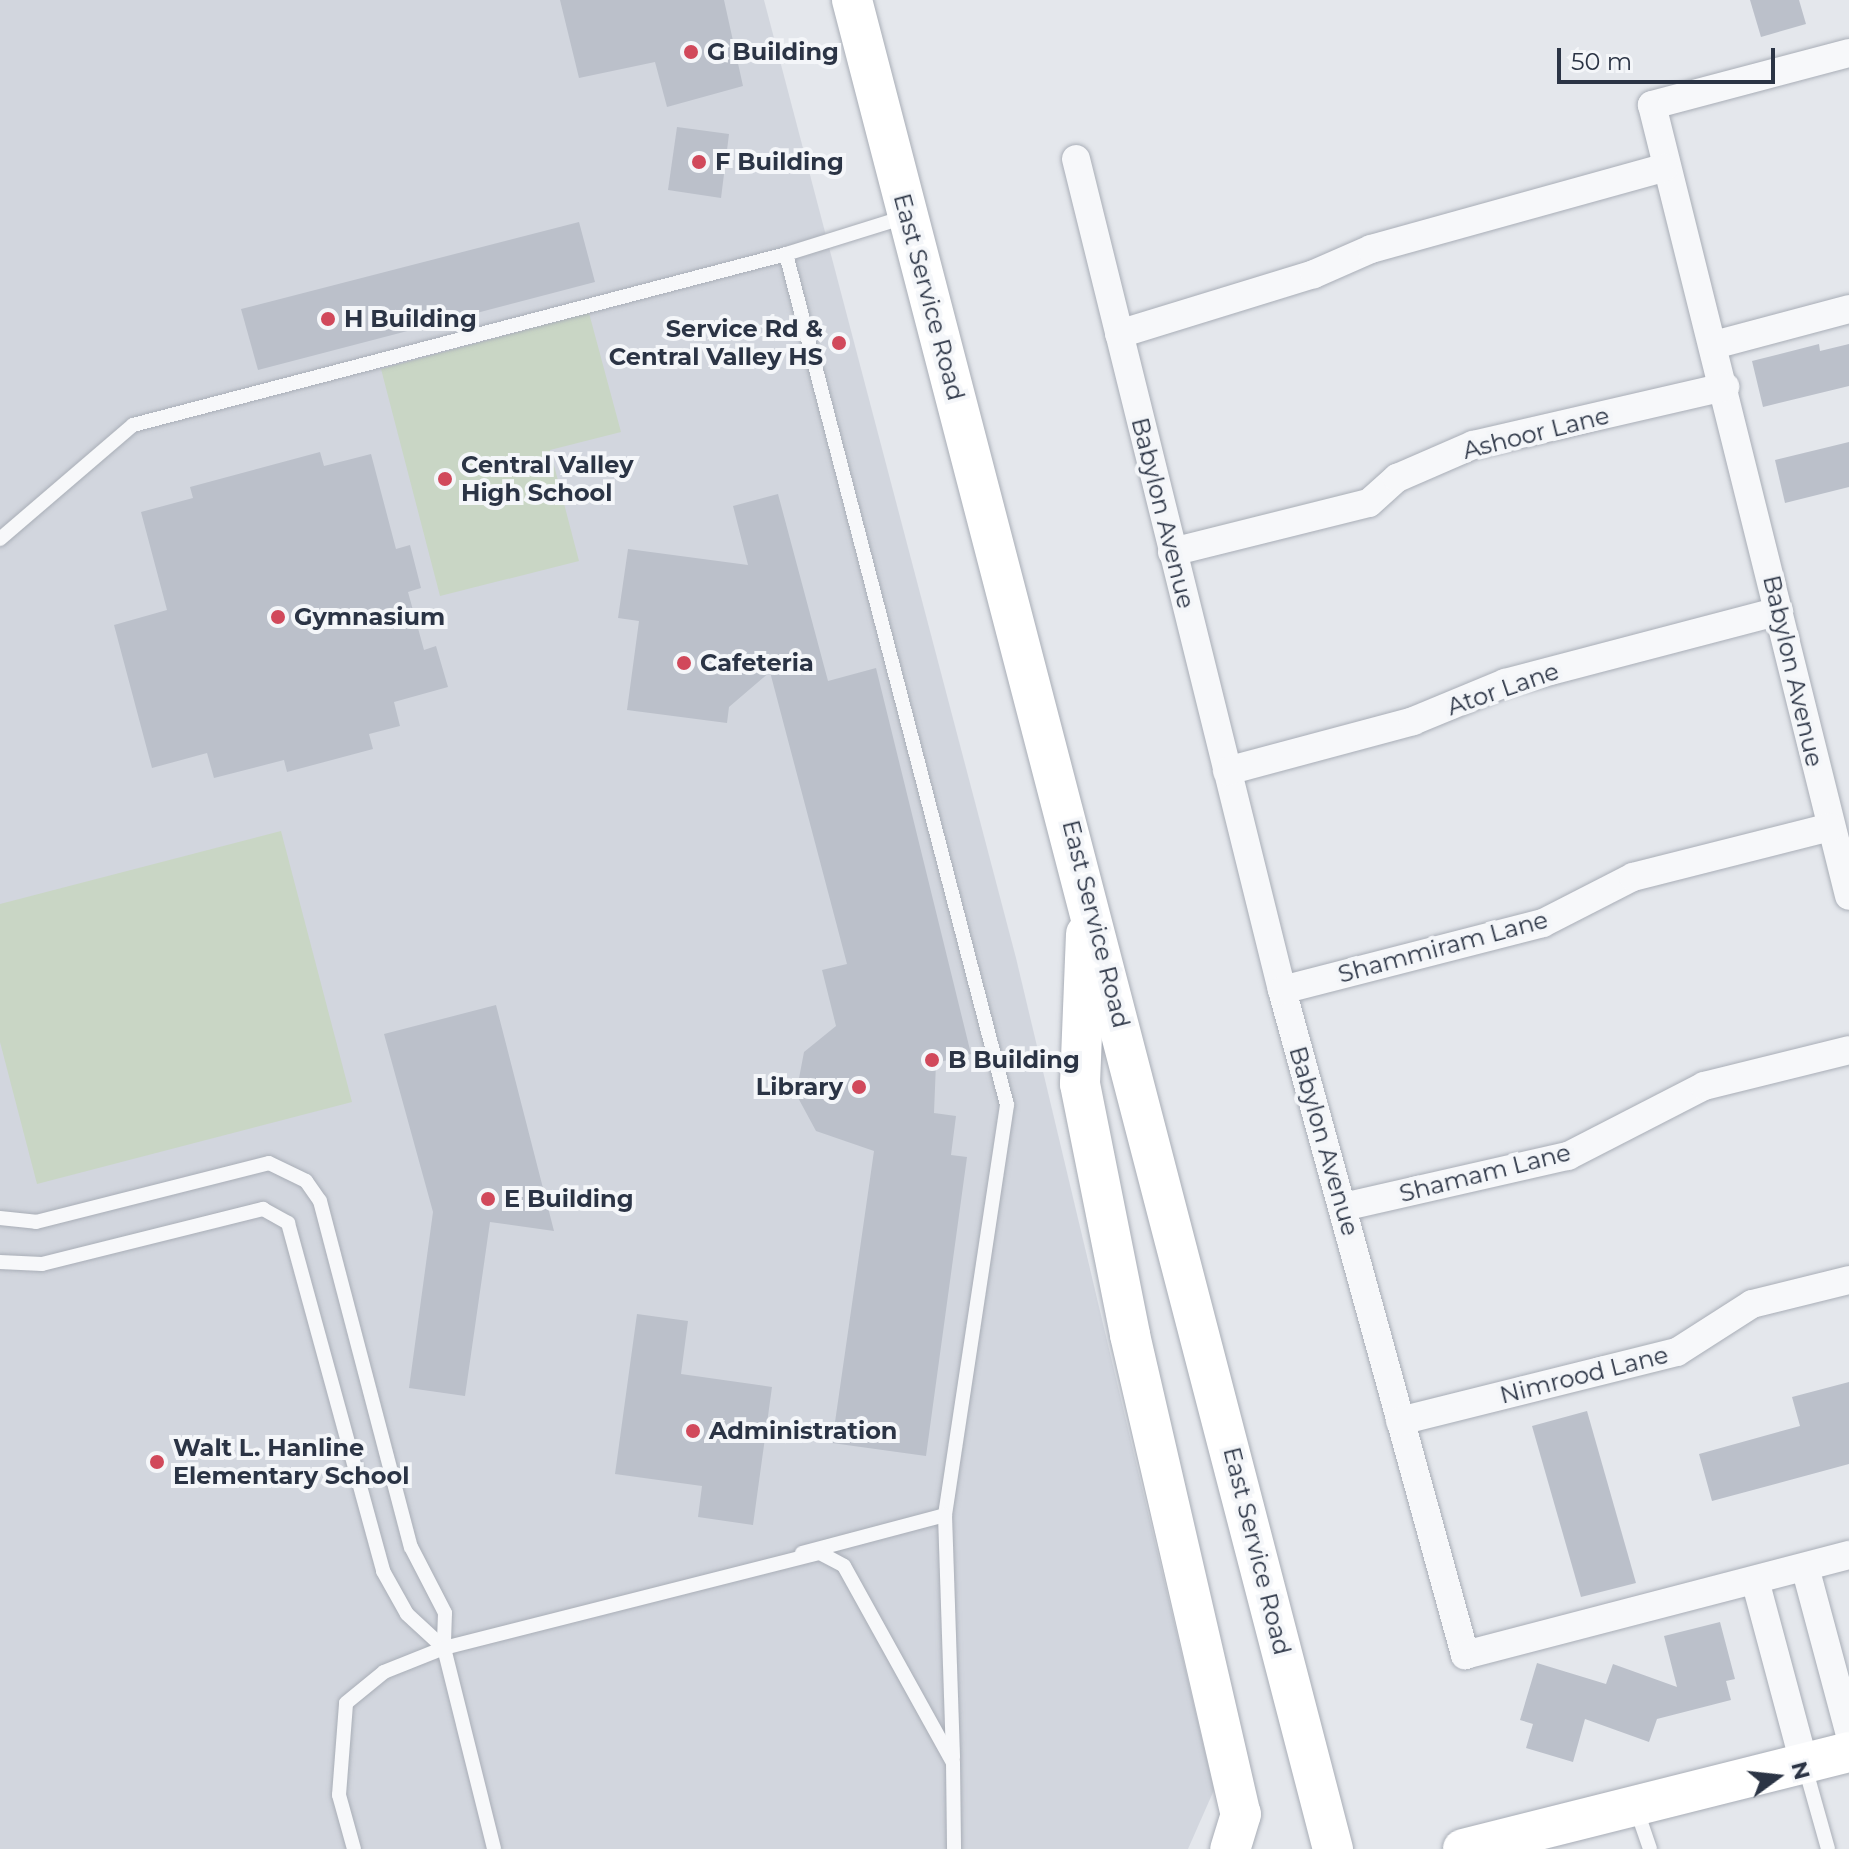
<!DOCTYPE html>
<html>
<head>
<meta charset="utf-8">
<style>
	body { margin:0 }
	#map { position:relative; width:1849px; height:1849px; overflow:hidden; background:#e4e7ec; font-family:Montserrat,sans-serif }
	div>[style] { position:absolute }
	.built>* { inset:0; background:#d2d6de }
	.green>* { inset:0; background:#c9d6c5 }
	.building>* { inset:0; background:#bbc0ca }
	.roads { filter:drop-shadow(0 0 2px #a9aeb7) drop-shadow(0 0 2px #a9aeb7) }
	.lane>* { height:14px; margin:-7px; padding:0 7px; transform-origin:7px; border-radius:7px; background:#f7f8fa }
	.street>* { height:28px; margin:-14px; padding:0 14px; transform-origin:14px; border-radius:14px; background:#f7f8fa }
	.secondary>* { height:40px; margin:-20px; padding:0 20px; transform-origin:20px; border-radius:20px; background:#fff }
	.dots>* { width:22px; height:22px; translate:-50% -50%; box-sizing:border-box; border:4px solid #f4f6f9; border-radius:50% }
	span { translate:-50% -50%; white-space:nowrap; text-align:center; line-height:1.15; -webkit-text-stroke:8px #f4f6f9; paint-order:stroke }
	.poi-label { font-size:24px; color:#2b3445; font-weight:700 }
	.left { translate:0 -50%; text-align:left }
	.right { translate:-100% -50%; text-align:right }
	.street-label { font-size:24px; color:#2b3445 }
	.north { position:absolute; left:1737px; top:1737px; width:80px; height:80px; -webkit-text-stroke:6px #f4f6f9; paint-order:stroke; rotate:75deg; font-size:22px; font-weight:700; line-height:32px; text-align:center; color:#2b3445 }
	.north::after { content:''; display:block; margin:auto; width:28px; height:36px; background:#2b3445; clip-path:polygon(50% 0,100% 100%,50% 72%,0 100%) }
	.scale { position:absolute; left:1557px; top:48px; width:218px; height:36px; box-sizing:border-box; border:4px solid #2b3445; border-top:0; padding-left:10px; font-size:24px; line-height:28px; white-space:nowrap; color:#2b3445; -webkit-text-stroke:6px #f4f6f9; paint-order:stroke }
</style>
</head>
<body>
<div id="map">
	<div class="built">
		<div style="clip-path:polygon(0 0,764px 0,1016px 958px,1214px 1790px,1188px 1849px,0 1849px)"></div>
	</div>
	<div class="green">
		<div style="clip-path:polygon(589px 313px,621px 432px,550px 450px,579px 561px,440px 596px,381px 369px)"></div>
		<div style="clip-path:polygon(281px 831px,352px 1102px,37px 1184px,0 1042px,0 904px)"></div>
	</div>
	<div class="building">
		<div style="clip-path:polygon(560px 0,724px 0,743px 86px,667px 107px,655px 62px,579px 78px)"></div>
		<div style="clip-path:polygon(1750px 0,1799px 0,1806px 24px,1761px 37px)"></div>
		<div style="clip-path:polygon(677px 127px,729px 134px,721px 198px,668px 190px)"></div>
		<div style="clip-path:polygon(579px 222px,595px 282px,258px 370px,241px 309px)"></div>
		<div style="clip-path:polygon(1819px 344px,1820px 351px,1849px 344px,1849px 386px,1763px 407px,1752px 361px)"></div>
		<div style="clip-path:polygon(1849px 442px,1849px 487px,1785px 503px,1775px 460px)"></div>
		<div style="clip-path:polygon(320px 452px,324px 466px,371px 454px,396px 549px,410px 545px,421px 588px,408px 592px,424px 650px,436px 646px,448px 687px,394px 702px,400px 726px,369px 734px,373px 749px,287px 772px,284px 760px,214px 778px,207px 753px,152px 768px,114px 625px,167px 610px,141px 512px,193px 498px,190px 487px)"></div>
		<div style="clip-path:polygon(778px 494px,828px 681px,876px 668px,971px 1054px,936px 1063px,934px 1113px,956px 1116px,951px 1155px,967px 1157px,926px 1456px,832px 1443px,874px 1151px,816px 1131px,796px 1094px,804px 1052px,836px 1026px,822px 970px,847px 964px,770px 672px,729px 707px,727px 723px,627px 710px,639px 621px,618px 618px,628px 549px,748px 565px,733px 506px)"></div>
		<div style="clip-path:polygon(496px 1005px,554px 1231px,490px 1222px,465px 1396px,409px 1388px,433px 1212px,384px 1034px)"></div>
		<div style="clip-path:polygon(637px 1314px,688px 1321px,681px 1374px,772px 1387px,753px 1525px,698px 1517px,702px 1486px,615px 1474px)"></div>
		<div style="clip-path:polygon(1849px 1382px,1849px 1464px,1712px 1501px,1699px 1454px,1800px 1426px,1792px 1397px)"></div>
		<div style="clip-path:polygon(1587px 1411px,1636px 1583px,1581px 1597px,1532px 1426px)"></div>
		<div style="clip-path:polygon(1720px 1622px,1735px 1679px,1726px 1681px,1731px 1700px,1657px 1719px,1649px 1742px,1585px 1719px,1573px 1762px,1526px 1748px,1533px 1724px,1520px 1720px,1537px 1663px,1606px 1684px,1613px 1664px,1677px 1687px,1664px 1636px)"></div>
	</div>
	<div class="roads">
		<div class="lane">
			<div style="left:786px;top:254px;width:125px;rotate:-17.3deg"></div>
			<div style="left:0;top:539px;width:175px;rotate:-40.6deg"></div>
			<div style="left:133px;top:425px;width:675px;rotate:-14.67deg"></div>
			<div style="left:786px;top:254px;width:879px;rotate:75.44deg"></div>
			<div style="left:1007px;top:1105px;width:415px;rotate:98.6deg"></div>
			<div style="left:945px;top:1515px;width:148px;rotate:165.1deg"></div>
			<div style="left:0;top:1218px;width:36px;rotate:6deg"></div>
			<div style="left:36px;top:1222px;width:240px;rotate:-14.2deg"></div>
			<div style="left:269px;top:1163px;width:41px;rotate:25.9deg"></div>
			<div style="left:306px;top:1181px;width:24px;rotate:55deg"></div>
			<div style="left:320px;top:1201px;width:358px;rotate:75.3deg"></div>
			<div style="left:411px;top:1547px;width:74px;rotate:62.7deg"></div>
			<div style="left:445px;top:1613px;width:35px;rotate:92deg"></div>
			<div style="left:0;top:1262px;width:42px;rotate:2.7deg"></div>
			<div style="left:42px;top:1264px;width:228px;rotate:-14deg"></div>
			<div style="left:263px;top:1209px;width:29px;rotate:29deg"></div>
			<div style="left:288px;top:1223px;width:361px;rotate:74.7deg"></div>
			<div style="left:383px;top:1571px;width:49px;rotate:60.8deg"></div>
			<div style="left:407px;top:1614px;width:50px;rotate:42.6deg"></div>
			<div style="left:444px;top:1648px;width:207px;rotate:76deg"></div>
			<div style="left:945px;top:1515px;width:243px;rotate:88.1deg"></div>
			<div style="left:1805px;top:1767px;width:85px;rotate:74.3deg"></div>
			<div style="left:1636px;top:1808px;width:43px;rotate:71.1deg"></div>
			<div style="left:354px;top:1849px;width:56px;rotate:-105.5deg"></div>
			<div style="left:339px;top:1795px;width:92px;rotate:-85.6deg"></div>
			<div style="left:346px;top:1703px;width:49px;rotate:-39.2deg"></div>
			<div style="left:384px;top:1672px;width:65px;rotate:-21.8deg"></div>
			<div style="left:444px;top:1648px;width:388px;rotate:-14.2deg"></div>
			<div style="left:820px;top:1553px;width:27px;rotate:28deg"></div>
			<div style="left:844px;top:1566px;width:225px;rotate:61deg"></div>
			<div style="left:953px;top:1763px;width:86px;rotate:89.3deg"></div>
		</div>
		<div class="street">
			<div style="left:1849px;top:53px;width:204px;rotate:165.2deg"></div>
			<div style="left:1652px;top:105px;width:815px;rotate:76.01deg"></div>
			<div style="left:1076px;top:159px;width:856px;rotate:76.08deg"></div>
			<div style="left:1282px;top:990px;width:690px;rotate:74.61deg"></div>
			<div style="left:1465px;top:1655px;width:397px;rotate:-14.6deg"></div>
			<div style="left:1119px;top:334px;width:204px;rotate:-17.1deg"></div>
			<div style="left:1314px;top:274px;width:62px;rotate:-23.7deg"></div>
			<div style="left:1371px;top:249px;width:304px;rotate:-15.5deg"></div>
			<div style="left:1714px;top:345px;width:140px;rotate:-14.9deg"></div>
			<div style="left:1172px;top:552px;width:203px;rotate:-14deg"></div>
			<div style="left:1369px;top:503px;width:38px;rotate:-42deg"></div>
			<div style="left:1397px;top:478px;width:83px;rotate:-23.5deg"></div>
			<div style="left:1473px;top:445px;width:259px;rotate:-13deg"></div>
			<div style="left:1227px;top:771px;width:193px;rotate:-15deg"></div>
			<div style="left:1413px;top:721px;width:100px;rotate:-22.4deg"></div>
			<div style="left:1505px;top:683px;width:283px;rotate:-14.7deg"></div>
			<div style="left:1282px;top:990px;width:269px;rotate:-14.4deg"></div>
			<div style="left:1543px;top:923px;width:101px;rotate:-27.1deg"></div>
			<div style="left:1633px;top:877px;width:203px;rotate:-14.2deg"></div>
			<div style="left:1343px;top:1207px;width:231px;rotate:-12.8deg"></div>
			<div style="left:1568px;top:1156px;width:153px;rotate:-27.2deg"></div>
			<div style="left:1704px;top:1086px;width:149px;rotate:-13.9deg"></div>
			<div style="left:1400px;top:1421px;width:285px;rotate:-14deg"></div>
			<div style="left:1677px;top:1352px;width:89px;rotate:-32.6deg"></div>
			<div style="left:1752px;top:1304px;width:100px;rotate:-13.9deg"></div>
			<div style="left:1805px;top:1567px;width:170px;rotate:75deg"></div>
			<div style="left:1755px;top:1580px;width:189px;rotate:75deg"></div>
		</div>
		<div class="secondary">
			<div style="left:852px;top:0;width:1911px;rotate:75.42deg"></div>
			<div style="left:1086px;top:934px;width:150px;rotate:92.3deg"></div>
			<div style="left:1080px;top:1084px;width:256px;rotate:78.7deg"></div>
			<div style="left:1130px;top:1335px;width:492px;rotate:77deg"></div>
			<div style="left:1241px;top:1814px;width:37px;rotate:107deg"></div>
			<div style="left:1463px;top:1849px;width:398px;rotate:-14.1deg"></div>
		</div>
	</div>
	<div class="dots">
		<div style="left:691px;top:52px;background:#d1495b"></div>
		<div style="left:699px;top:162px;background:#d1495b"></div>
		<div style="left:328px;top:319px;background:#d1495b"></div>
		<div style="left:839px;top:343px;background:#d1495b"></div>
		<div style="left:445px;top:479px;background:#d1495b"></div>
		<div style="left:278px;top:617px;background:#d1495b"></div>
		<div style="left:684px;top:663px;background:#d1495b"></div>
		<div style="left:932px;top:1060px;background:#d1495b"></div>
		<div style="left:859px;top:1087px;background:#d1495b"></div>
		<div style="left:488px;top:1199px;background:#d1495b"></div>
		<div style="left:693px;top:1431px;background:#d1495b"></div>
		<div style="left:157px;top:1462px;background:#d1495b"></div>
	</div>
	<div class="poi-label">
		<span class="left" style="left:707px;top:52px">G Building</span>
		<span class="left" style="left:715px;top:162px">F Building</span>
		<span class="left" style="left:344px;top:319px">H Building</span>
		<span class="right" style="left:823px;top:343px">Service Rd &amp;<br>Central Valley HS</span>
		<span class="left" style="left:461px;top:479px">Central Valley<br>High School</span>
		<span class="left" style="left:294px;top:617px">Gymnasium</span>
		<span class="left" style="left:700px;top:663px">Cafeteria</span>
		<span class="left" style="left:948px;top:1060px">B Building</span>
		<span class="right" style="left:843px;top:1087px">Library</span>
		<span class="left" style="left:504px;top:1199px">E Building</span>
		<span class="left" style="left:709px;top:1431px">Administration</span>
		<span class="left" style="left:173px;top:1462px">Walt L. Hanline<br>Elementary School</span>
	</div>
	<div class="street-label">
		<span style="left:929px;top:297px;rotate:75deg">East Service Road</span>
		<span style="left:1536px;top:433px;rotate:-14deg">Ashoor Lane</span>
		<span style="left:1163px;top:513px;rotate:76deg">Babylon Avenue</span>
		<span style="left:1793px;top:671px;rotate:77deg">Babylon Avenue</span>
		<span style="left:1503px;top:689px;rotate:-19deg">Ator Lane</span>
		<span style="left:1096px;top:924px;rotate:76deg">East Service Road</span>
		<span style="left:1443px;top:947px;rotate:-15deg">Shammiram Lane</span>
		<span style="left:1324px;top:1141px;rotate:74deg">Babylon Avenue</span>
		<span style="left:1485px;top:1173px;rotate:-14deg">Shamam Lane</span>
		<span style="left:1584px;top:1375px;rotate:-14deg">Nimrood Lane</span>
		<span style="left:1257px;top:1551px;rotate:76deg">East Service Road</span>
	</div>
	<div class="north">N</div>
	<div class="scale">50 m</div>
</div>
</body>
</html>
